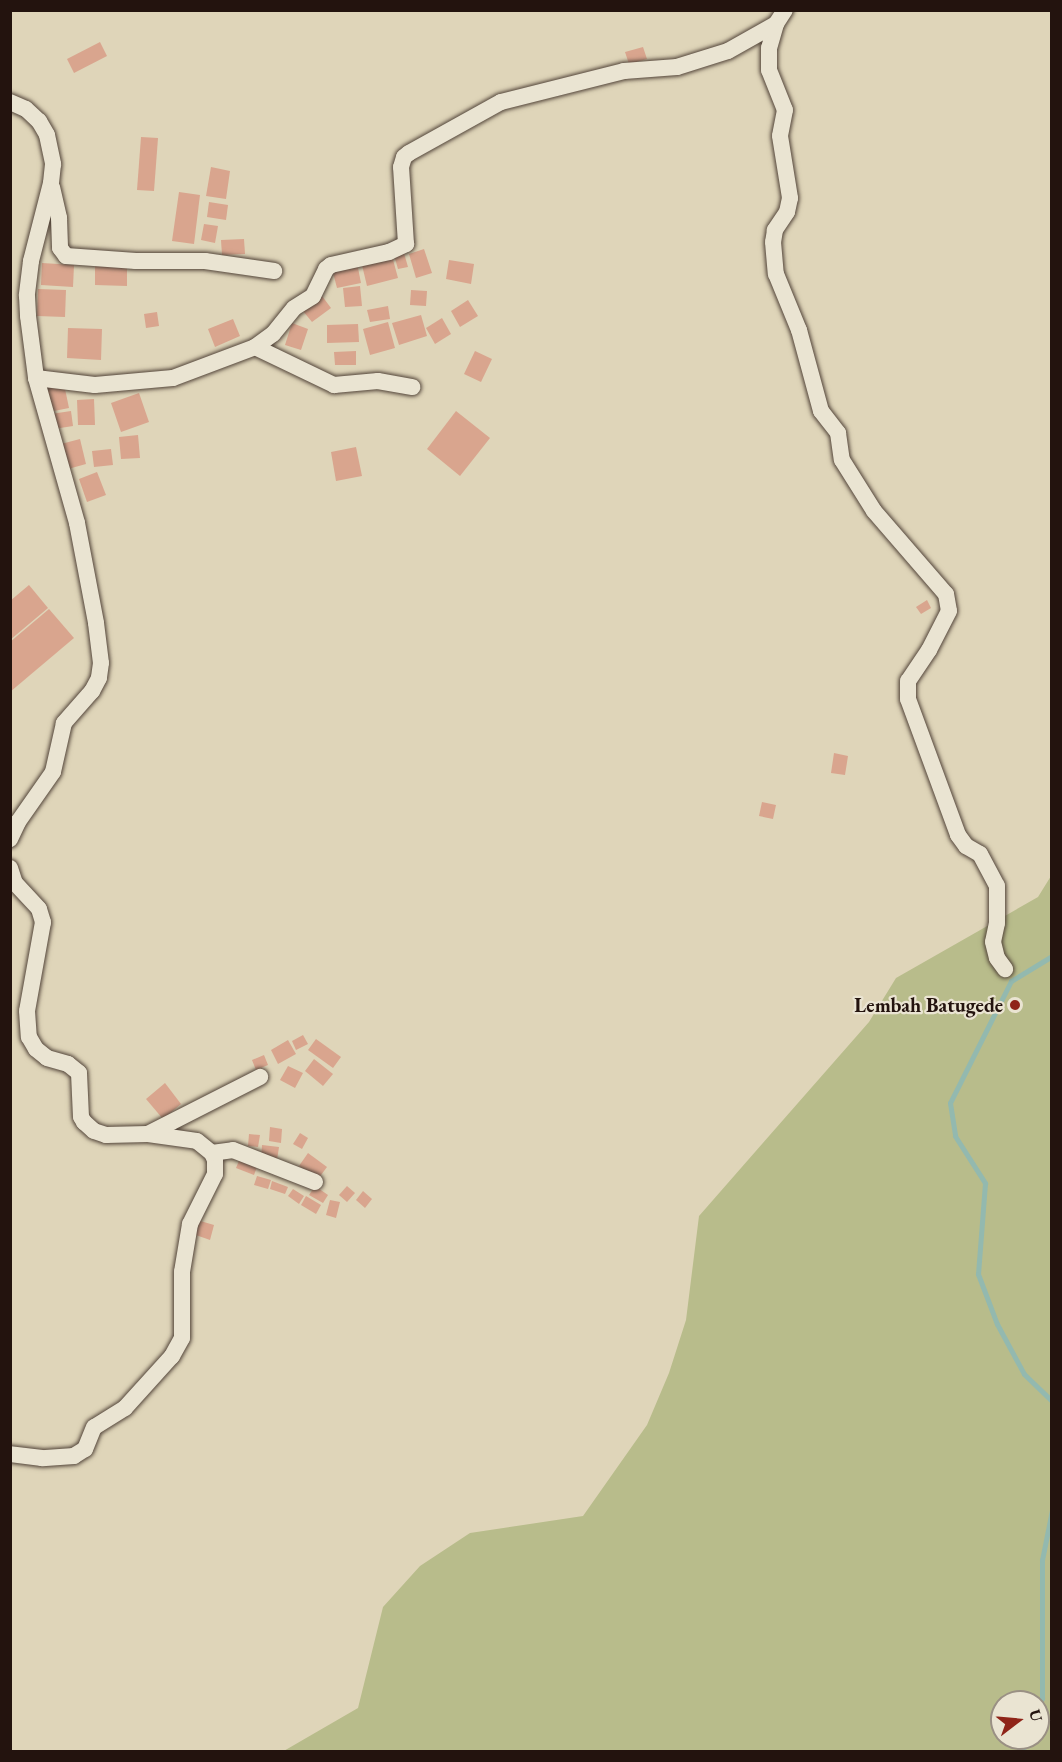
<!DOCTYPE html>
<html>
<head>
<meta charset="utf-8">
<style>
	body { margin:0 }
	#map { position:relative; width:1062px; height:1762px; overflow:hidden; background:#dfd5b9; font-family:"EB Garamond",serif }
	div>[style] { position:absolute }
	.green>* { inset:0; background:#b8bc8b }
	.stream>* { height:5px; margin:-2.5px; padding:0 2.5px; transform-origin:2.5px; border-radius:2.5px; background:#93b9af }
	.building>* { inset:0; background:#d9a58e }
	.roads { filter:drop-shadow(0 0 2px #524439) drop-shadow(0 0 2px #524439) }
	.minor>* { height:16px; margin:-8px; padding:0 8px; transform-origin:8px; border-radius:8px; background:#eae4d2 }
	.dots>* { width:16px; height:16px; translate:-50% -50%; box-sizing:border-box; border:3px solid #eae4d2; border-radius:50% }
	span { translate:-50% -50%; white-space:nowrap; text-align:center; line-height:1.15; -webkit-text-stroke:4.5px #eae4d2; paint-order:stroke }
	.poi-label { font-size:20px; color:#23130e; font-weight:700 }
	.right { translate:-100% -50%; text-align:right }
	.frame { position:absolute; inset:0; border:12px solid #23130e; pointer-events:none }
	.north { position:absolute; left:990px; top:1690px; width:60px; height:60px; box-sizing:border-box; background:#eae4d2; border:2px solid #9a9084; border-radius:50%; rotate:74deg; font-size:16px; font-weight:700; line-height:24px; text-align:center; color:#23130e }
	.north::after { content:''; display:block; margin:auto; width:21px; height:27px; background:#8f2418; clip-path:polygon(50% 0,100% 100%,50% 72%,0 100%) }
</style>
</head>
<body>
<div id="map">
	<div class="green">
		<div style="clip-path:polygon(evenodd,1051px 876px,1051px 1751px,282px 1752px,358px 1708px,383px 1607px,420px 1566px,470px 1533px,583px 1516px,647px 1425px,669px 1373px,686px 1320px,699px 1216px,869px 1022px,896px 978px,1038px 897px,1051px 876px,1002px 1702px,1038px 1702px,1038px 1738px,1002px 1738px,1002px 1702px)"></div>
	</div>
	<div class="stream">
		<div style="left:1052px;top:956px;width:48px;rotate:148.6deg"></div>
		<div style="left:1011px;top:981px;width:136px;rotate:116.6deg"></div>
		<div style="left:950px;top:1103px;width:33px;rotate:81deg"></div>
		<div style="left:955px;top:1136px;width:56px;rotate:57.4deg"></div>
		<div style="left:985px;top:1183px;width:91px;rotate:94.4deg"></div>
		<div style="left:978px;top:1274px;width:53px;rotate:69.2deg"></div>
		<div style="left:997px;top:1324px;width:57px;rotate:61.6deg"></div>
		<div style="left:1024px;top:1374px;width:39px;rotate:44deg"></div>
		<div style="left:1038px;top:1708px;width:11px;rotate:-68deg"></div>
		<div style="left:1042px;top:1698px;width:138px;rotate:-90deg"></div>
		<div style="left:1042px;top:1560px;width:51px;rotate:-78.7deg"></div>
		<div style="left:1022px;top:1752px;width:15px;rotate:-70deg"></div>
	</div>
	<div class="building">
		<div style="clip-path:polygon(100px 42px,107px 56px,74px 73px,67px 59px)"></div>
		<div style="clip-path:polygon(643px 47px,647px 59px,629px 64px,625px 52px)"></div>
		<div style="clip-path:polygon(141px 137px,158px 138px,154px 191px,137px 190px)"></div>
		<div style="clip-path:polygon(211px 167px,230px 171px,226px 199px,206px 196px)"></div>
		<div style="clip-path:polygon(179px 192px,200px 195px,194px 244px,172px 241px)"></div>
		<div style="clip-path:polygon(209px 202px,228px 205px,226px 220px,207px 217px)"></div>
		<div style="clip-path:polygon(204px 224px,218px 226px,215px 243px,201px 240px)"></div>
		<div style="clip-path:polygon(244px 239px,245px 254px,222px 255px,221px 240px)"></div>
		<div style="clip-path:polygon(424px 249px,432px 273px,416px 278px,409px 254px)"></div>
		<div style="clip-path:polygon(404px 253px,408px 267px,398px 269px,394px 255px)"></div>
		<div style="clip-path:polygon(392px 256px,398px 278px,367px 286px,362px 265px)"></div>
		<div style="clip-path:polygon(449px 260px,474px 264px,471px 284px,446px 279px)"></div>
		<div style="clip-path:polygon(42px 263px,74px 265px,73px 287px,41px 285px)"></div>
		<div style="clip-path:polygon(357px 263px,361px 283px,337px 288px,332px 269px)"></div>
		<div style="clip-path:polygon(95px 266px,127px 266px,127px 286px,95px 285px)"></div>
		<div style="clip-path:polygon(360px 286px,362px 306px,345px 307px,343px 288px)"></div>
		<div style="clip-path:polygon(38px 289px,66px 290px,65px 317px,37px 316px)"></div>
		<div style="clip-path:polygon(411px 290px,427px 291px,426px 306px,410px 305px)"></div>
		<div style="clip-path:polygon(322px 296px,331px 308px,312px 322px,303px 311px)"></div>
		<div style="clip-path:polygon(468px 300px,478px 316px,460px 327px,451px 311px)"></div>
		<div style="clip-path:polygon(388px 306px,390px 319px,370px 322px,367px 310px)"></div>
		<div style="clip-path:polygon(157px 312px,159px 326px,146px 328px,144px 314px)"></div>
		<div style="clip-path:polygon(421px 315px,427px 336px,399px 345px,392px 323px)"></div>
		<div style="clip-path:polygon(442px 318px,451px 334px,435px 344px,426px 328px)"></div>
		<div style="clip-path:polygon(233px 319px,240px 336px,215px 347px,208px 329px)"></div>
		<div style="clip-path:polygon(388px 322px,395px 348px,370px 355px,363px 329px)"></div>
		<div style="clip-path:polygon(292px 323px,308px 329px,301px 350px,285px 345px)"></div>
		<div style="clip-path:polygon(358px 324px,359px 342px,327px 343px,327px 325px)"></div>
		<div style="clip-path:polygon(68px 328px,102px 329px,101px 360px,67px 358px)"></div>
		<div style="clip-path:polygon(356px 351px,356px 365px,335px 365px,334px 352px)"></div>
		<div style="clip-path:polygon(475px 351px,492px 359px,481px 382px,464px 374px)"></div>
		<div style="clip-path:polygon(64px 384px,69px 408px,49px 412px,45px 387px)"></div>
		<div style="clip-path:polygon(139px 393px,149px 422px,121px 432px,111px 403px)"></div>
		<div style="clip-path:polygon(94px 399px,95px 425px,78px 425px,77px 400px)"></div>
		<div style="clip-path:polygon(71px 411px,73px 426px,54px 429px,51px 414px)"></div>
		<div style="clip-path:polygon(456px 411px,490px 438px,460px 476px,427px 449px)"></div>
		<div style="clip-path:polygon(138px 435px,140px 458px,121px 459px,119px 437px)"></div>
		<div style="clip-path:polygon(80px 439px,86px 464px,68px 469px,61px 444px)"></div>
		<div style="clip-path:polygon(356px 447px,362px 476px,336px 481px,331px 452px)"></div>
		<div style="clip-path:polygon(111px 449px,113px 465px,94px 467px,92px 451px)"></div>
		<div style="clip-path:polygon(97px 472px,106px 495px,87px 502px,79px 479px)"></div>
		<div style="clip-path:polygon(29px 585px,48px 608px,10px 640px,10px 601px)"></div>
		<div style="clip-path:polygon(927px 600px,931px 608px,921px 614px,916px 607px)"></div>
		<div style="clip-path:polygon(49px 609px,74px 638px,10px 692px,10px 642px)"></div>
		<div style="clip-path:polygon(834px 753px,848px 756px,845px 775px,831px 773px)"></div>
		<div style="clip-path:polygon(762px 802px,776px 805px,773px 819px,759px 816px)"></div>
		<div style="clip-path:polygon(303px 1035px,308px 1044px,296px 1050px,292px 1041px)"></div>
		<div style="clip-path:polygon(316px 1039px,341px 1057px,333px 1068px,308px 1050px)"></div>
		<div style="clip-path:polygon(288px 1040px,296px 1054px,278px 1064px,271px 1050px)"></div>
		<div style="clip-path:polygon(264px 1055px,268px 1065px,256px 1070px,252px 1060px)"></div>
		<div style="clip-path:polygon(314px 1059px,333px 1074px,323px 1086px,305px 1071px)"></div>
		<div style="clip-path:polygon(288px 1066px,303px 1073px,295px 1088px,280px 1080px)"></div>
		<div style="clip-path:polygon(165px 1083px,181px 1104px,163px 1119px,146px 1099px)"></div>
		<div style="clip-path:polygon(270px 1127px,282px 1129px,281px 1143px,269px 1141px)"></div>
		<div style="clip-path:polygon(300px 1133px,308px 1138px,302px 1149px,293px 1144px)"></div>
		<div style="clip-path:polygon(249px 1134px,260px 1135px,258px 1147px,248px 1146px)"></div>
		<div style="clip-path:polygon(262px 1145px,279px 1147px,277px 1160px,261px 1159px)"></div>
		<div style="clip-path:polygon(308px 1153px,327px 1167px,318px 1179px,299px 1166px)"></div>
		<div style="clip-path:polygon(241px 1156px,258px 1164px,254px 1175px,236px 1168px)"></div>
		<div style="clip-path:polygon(257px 1176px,271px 1180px,268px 1189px,254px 1185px)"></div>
		<div style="clip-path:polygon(272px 1181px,288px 1187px,285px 1194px,270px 1189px)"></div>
		<div style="clip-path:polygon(315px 1186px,328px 1195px,323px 1203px,309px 1195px)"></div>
		<div style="clip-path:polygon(347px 1186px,355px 1193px,347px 1202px,339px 1195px)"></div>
		<div style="clip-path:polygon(293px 1189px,304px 1196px,299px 1204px,288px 1196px)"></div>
		<div style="clip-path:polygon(363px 1191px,372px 1199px,365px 1208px,356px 1200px)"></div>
		<div style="clip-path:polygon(306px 1196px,321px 1205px,316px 1214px,301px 1205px)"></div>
		<div style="clip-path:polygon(330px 1200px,340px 1202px,336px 1218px,326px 1215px)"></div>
		<div style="clip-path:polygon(197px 1220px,214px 1225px,210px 1240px,193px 1234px)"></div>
	</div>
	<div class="roads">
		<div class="minor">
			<div style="left:785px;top:10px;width:17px;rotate:123deg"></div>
			<div style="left:776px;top:24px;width:25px;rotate:106deg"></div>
			<div style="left:769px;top:48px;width:22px;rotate:90deg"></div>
			<div style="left:769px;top:70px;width:43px;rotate:68.2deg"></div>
			<div style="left:785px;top:110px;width:26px;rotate:101deg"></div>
			<div style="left:780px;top:136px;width:63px;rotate:80.8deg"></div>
			<div style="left:790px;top:198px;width:14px;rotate:102deg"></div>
			<div style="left:787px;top:212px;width:22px;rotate:124deg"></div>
			<div style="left:775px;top:230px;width:12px;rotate:99deg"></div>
			<div style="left:773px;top:242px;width:32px;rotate:85deg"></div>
			<div style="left:776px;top:274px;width:61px;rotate:67.7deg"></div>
			<div style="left:799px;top:330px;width:84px;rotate:74.8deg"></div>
			<div style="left:821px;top:411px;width:28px;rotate:52deg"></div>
			<div style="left:838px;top:433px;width:27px;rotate:82deg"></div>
			<div style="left:842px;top:460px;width:60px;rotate:57.9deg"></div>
			<div style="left:874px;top:511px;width:110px;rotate:49.1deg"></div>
			<div style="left:946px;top:594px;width:17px;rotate:80deg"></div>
			<div style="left:949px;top:611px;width:44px;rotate:117.1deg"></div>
			<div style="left:929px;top:650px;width:37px;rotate:124deg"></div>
			<div style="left:908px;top:681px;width:18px;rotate:90deg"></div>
			<div style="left:908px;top:699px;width:145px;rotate:69.8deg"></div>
			<div style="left:958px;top:835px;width:14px;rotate:54deg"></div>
			<div style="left:966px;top:846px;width:16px;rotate:30deg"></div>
			<div style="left:980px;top:854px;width:36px;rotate:62deg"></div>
			<div style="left:997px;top:886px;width:37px;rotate:90deg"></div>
			<div style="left:997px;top:923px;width:19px;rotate:102deg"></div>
			<div style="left:993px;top:942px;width:16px;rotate:76deg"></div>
			<div style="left:997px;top:958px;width:14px;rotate:54deg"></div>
			<div style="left:10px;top:102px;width:17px;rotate:24deg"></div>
			<div style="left:26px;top:109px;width:18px;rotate:43deg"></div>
			<div style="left:39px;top:121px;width:16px;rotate:60deg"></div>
			<div style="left:47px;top:135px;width:30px;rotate:78deg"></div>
			<div style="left:53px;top:164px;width:19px;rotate:96deg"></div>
			<div style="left:51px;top:183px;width:81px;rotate:104.4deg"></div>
			<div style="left:31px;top:261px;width:35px;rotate:97deg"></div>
			<div style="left:27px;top:296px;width:20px;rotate:87deg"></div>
			<div style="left:28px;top:316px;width:63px;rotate:82.6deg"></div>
			<div style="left:36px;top:378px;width:151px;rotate:74.2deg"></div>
			<div style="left:77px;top:523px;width:102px;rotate:79.2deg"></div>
			<div style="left:96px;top:623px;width:40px;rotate:82.9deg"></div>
			<div style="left:101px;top:663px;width:15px;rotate:98deg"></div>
			<div style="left:99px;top:678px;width:15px;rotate:118deg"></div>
			<div style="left:92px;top:691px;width:43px;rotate:131.2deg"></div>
			<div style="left:64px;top:723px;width:50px;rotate:102.7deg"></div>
			<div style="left:53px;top:772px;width:61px;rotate:125deg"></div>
			<div style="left:18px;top:822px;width:19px;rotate:115deg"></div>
			<div style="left:52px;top:187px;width:32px;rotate:77deg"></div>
			<div style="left:59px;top:218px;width:30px;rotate:88deg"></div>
			<div style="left:60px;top:248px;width:10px;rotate:53deg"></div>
			<div style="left:66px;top:256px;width:70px;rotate:4.1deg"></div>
			<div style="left:136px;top:261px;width:69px"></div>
			<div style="left:205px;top:261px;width:70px;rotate:8.2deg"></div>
			<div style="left:255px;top:347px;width:88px;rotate:25.7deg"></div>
			<div style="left:334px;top:385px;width:44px;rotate:-5.2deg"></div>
			<div style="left:378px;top:381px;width:35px;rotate:10deg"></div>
			<div style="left:36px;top:378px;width:59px;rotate:6.8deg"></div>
			<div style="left:95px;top:385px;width:78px;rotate:-5.1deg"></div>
			<div style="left:173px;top:378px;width:88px;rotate:-20.7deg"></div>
			<div style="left:255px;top:347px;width:22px;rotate:-36deg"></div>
			<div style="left:273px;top:334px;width:33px;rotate:-51deg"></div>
			<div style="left:294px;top:308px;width:22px;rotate:-32deg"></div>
			<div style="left:313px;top:296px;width:30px;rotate:-64deg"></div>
			<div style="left:326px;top:269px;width:6px;rotate:-39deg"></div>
			<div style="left:331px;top:265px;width:59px;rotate:-12.6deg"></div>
			<div style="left:389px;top:252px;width:19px;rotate:-25deg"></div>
			<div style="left:406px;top:244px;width:77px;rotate:-93.7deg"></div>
			<div style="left:401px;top:167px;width:10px;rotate:-73deg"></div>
			<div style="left:404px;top:157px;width:6px;rotate:-39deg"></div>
			<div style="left:409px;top:153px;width:105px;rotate:-29deg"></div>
			<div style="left:501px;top:102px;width:127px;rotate:-14.1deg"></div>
			<div style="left:624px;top:71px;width:53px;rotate:-4.3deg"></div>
			<div style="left:677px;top:67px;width:53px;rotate:-17.4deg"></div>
			<div style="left:728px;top:51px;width:55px;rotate:-29.4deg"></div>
			<div style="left:10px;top:868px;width:16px;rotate:72deg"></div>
			<div style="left:15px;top:883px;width:35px;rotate:47deg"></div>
			<div style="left:39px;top:909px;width:14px;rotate:73deg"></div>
			<div style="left:43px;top:922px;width:90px;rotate:100.2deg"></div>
			<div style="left:27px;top:1011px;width:26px;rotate:86deg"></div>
			<div style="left:29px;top:1037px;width:14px;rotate:60deg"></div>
			<div style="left:36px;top:1049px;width:14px;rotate:39deg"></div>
			<div style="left:47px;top:1058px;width:22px;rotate:16deg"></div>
			<div style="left:68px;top:1064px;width:14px;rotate:39deg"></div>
			<div style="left:79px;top:1073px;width:44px;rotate:87.4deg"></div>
			<div style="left:81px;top:1117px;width:6px;rotate:59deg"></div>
			<div style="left:84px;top:1122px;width:13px;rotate:42deg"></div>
			<div style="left:94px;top:1131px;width:13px;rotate:18deg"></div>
			<div style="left:106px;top:1135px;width:42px;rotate:-1.4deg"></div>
			<div style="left:148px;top:1134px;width:49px;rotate:8.1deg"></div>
			<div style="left:197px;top:1141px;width:19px;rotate:39deg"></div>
			<div style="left:212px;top:1153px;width:8px;rotate:67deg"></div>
			<div style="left:215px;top:1160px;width:14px;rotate:90deg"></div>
			<div style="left:215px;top:1174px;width:56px;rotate:116.6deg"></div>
			<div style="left:190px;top:1224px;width:49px;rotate:99.5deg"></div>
			<div style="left:182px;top:1272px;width:66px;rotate:90deg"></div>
			<div style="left:182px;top:1338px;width:21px;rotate:119deg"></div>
			<div style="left:172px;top:1356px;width:70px;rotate:132.1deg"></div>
			<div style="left:125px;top:1408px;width:36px;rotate:148deg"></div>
			<div style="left:94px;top:1427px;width:24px;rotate:112deg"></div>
			<div style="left:85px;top:1449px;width:13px;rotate:148deg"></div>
			<div style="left:74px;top:1456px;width:32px;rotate:176deg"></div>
			<div style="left:42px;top:1458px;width:32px;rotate:-173deg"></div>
			<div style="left:148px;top:1134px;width:126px;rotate:-27deg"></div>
			<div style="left:212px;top:1153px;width:21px;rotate:-8deg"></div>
			<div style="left:233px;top:1150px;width:88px;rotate:21.3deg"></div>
		</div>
	</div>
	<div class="dots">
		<div style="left:1015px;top:1005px;background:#8f2418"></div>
	</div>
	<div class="poi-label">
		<span class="right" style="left:1003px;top:1005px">Lembah Batugede</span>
	</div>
	<div class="frame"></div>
	<div class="north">U</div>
</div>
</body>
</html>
